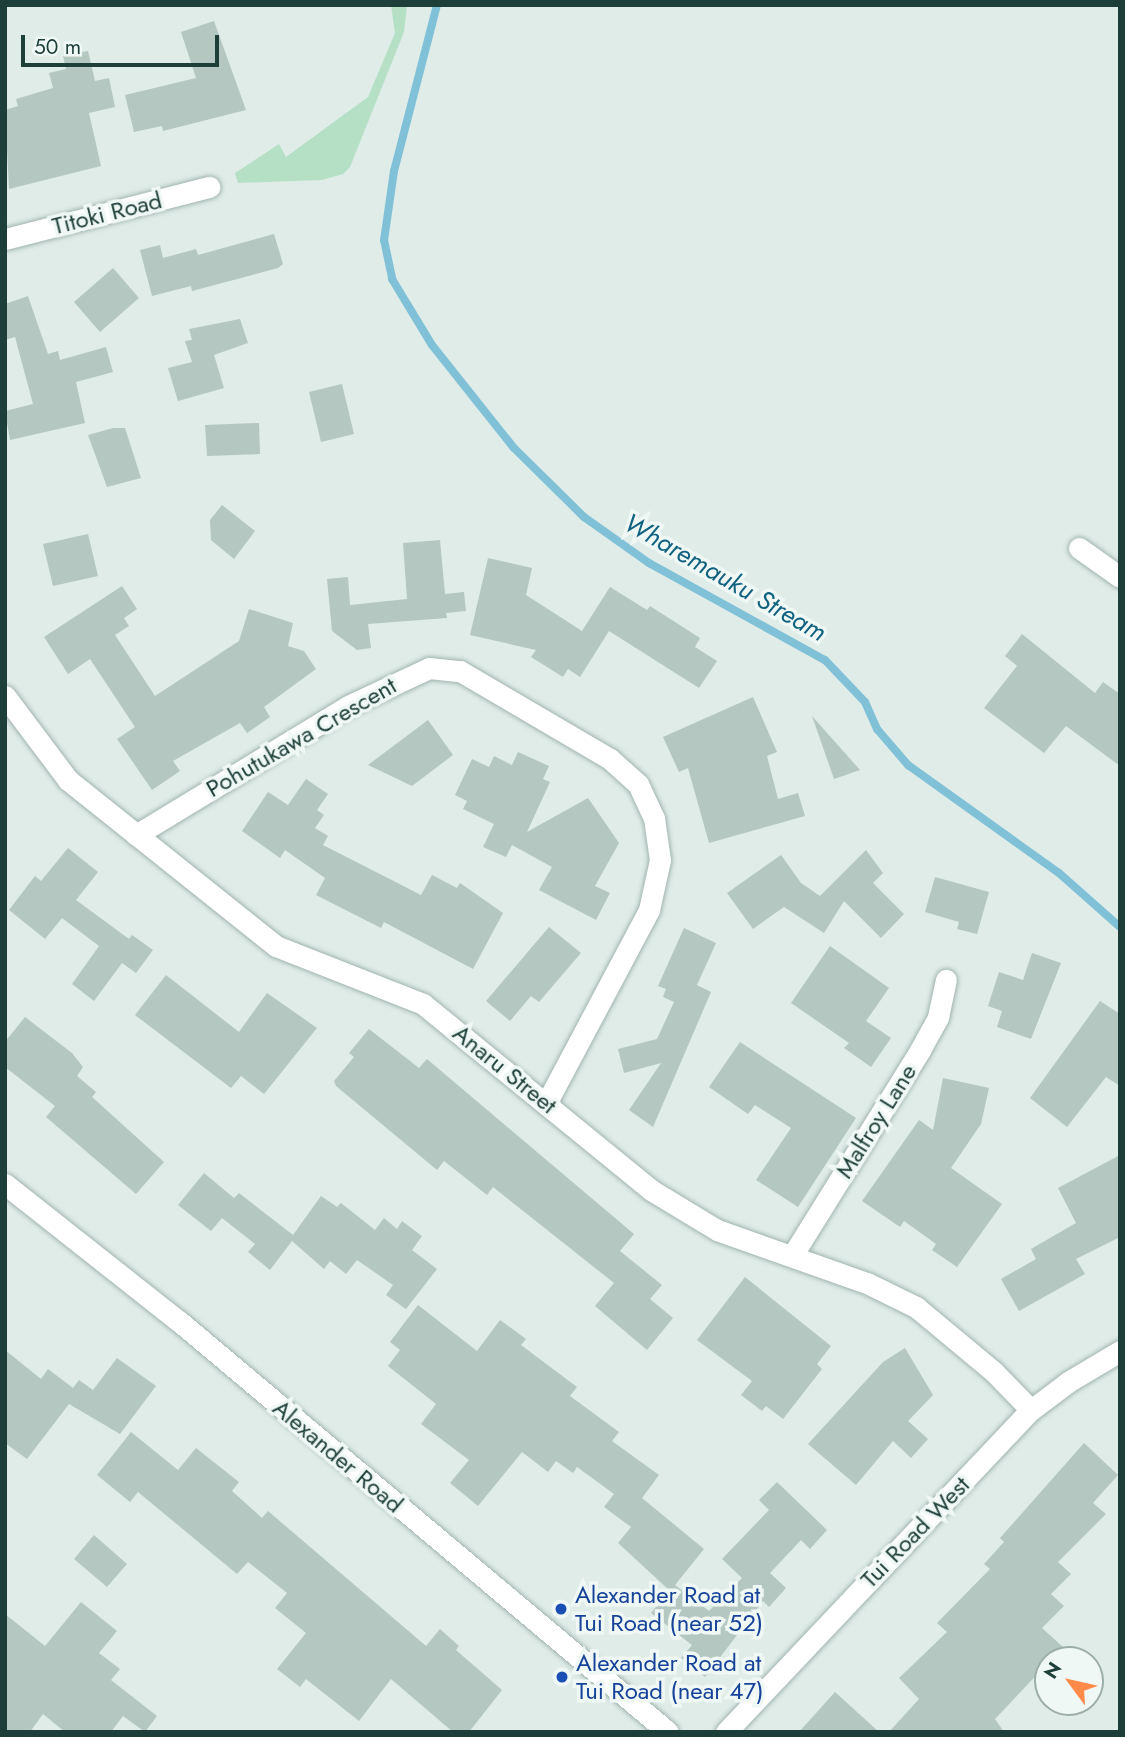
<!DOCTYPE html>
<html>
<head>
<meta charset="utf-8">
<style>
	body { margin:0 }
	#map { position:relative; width:1125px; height:1737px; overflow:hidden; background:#dfece8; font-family:Jost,sans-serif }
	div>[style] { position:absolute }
	.green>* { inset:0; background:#b5e0c5 }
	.stream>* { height:8px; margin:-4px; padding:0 4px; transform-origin:4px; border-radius:4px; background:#80c1d8 }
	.building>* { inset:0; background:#b4c7c1 }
	.roads { filter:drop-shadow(0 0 2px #a1b4b0) drop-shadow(0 0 2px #a1b4b0) }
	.minor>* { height:21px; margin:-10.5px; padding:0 10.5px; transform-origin:10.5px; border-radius:10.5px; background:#fff }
	.dots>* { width:19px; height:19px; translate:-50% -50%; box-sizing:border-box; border:4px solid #f0f8f5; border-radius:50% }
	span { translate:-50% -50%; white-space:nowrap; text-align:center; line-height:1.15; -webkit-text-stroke:7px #f0f8f5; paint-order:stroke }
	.street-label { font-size:24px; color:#1e3e39 }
	.transit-label { font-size:24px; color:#164399 }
	.left { translate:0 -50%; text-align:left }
	.water-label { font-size:26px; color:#116281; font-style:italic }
	.frame { position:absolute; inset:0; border:7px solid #1e3e39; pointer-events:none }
	.north { position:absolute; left:1034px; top:1646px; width:70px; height:70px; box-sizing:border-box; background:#f0f8f5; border:2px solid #9caeaa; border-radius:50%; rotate:303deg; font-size:19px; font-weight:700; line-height:28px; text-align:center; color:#1e3e39 }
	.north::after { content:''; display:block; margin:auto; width:24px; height:32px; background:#ff8a4a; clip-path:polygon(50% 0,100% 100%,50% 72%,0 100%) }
	.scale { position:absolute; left:21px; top:35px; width:198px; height:32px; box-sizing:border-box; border:4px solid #1e3e39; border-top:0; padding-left:9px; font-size:21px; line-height:24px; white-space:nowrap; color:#1e3e39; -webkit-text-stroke:5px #f0f8f5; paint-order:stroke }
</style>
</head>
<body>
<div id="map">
	<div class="green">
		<div style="clip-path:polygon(391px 5px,407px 5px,404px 32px,350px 167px,343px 174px,322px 180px,238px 183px,235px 173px,279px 144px,286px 157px,368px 97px,395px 33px)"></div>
	</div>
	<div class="stream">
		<div style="left:437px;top:5px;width:171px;rotate:104.5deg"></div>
		<div style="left:394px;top:171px;width:70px;rotate:98.2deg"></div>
		<div style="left:384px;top:240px;width:40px;rotate:78deg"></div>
		<div style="left:392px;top:279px;width:77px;rotate:58.8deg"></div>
		<div style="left:432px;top:345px;width:132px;rotate:51.5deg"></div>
		<div style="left:514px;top:448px;width:98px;rotate:44.6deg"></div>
		<div style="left:584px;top:517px;width:80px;rotate:35.3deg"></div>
		<div style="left:649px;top:563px;width:201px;rotate:28.9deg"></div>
		<div style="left:825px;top:660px;width:58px;rotate:46.4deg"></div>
		<div style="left:865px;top:702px;width:30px;rotate:66deg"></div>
		<div style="left:877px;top:729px;width:48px;rotate:49.3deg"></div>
		<div style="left:908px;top:765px;width:186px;rotate:35.6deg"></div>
		<div style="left:1059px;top:873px;width:81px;rotate:41.5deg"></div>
	</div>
	<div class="building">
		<div style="clip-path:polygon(214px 21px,246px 110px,163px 131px,162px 126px,134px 132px,125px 95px,196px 78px,181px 32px)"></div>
		<div style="clip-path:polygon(88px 51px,95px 81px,109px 78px,115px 107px,89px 113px,101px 166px,9px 189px,5px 110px,18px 106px,16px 99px,53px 88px,49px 73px,66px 69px,63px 56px)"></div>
		<div style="clip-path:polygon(274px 234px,283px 264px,278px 268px,192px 291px,191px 286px,152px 296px,140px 250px,160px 245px,163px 258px,196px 249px,198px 255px)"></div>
		<div style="clip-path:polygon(113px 268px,139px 298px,100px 332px,74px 302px)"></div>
		<div style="clip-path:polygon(28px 296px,48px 354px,58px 351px,60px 360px,106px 347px,113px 372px,76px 382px,85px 423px,10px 440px,5px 411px,33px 404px,15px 337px,5px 340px,5px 304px)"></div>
		<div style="clip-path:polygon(240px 319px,248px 343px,214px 355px,224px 388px,178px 401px,168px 368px,192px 362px,185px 341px,192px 340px,189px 329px)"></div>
		<div style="clip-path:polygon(342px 384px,354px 434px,321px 442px,309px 392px)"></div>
		<div style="clip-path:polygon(259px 423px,260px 454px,207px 456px,205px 425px)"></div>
		<div style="clip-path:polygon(113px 428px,125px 428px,141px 478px,107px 487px,88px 435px)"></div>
		<div style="clip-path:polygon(222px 505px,255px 531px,234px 559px,211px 540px,210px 520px)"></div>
		<div style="clip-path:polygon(88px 534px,98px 576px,53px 586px,43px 544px)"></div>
		<div style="clip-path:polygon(440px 540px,445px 594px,464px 592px,466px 611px,446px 613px,447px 618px,368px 624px,371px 648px,357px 650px,332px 631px,327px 579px,348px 577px,350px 605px,407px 599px,403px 543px)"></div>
		<div style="clip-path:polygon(488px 558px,532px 568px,526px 595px,582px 631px,610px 587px,647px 610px,650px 606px,700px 638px,695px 647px,717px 661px,699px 688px,609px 631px,580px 677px,568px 669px,563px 677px,531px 657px,536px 650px,470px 635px)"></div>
		<div style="clip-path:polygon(122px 586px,137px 609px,124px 618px,129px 626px,115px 635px,155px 696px,239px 641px,249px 609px,293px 623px,288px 646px,304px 651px,316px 669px,264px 707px,270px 717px,247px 733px,240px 723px,173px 761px,180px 771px,152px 790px,117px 739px,135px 727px,90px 659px,68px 674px,44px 637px)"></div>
		<div style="clip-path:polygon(1022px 634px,1095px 693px,1103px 682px,1120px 694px,1120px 766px,1066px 726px,1044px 753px,984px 708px,1017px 666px,1005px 656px)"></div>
		<div style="clip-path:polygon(753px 697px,777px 752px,767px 756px,778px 799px,798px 793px,805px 816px,709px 843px,688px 768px,679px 772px,663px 737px)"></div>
		<div style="clip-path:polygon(812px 716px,860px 770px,834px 779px)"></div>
		<div style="clip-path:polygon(428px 720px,453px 755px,412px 786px,368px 765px)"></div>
		<div style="clip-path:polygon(518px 752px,549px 766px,543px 779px,550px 782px,527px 832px,588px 798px,619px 843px,595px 886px,610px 893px,596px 920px,539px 890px,552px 867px,512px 845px,506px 857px,483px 847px,494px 824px,463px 809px,467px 801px,455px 795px,472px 759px,489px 767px,494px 756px,512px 765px)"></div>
		<div style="clip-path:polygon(306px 779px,328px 794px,317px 810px,324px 815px,315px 828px,328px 836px,323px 845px,421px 895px,432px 875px,457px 888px,460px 883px,503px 913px,473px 969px,384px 922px,381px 928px,316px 895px,325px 878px,285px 850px,280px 858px,242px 831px,268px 792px,288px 805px)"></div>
		<div style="clip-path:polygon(68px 848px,98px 872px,76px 900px,129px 939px,132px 935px,153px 950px,136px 973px,122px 963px,94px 1001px,72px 984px,99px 946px,62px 918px,45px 939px,9px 910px,35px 876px,41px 881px)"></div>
		<div style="clip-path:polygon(866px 850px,883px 873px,873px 883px,904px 914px,881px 938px,844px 901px,824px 933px,784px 907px,753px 929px,727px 893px,781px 855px,801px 883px,820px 896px)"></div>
		<div style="clip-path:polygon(935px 877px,989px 892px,977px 934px,957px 929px,959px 922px,925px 912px)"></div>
		<div style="clip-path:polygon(549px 927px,581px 953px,539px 1002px,531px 996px,510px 1021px,486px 1001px)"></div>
		<div style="clip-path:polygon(684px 928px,716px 943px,697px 985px,711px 992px,653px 1127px,629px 1110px,661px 1063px,624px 1073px,618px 1049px,657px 1039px,674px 1002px,663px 997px,666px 989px,658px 986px)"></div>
		<div style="clip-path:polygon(830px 946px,889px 988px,866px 1021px,891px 1038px,871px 1067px,844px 1048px,849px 1043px,791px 1003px)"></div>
		<div style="clip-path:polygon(1032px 953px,1061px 963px,1031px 1039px,997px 1027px,1002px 1011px,988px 1006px,999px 972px,1023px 980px)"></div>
		<div style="clip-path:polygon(166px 975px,239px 1032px,267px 993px,317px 1028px,264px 1094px,241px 1076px,231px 1088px,135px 1015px)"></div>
		<div style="clip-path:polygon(1100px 1001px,1120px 1014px,1120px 1086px,1106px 1077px,1067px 1127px,1030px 1098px)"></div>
		<div style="clip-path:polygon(25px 1017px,72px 1053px,83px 1067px,77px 1076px,96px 1092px,92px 1097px,164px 1162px,136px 1194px,46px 1117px,55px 1106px,5px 1067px,5px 1042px)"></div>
		<div style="clip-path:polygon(369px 1029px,419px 1068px,427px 1059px,634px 1234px,620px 1251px,662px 1285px,650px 1299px,673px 1318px,647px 1350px,595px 1306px,614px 1283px,493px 1187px,487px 1195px,444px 1161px,437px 1170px,336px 1086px,334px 1081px,354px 1057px,349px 1053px)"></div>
		<div style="clip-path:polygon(740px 1042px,856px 1118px,798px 1207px,756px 1180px,791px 1128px,755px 1105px,748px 1114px,709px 1087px)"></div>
		<div style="clip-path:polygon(943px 1078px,989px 1088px,981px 1124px,951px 1168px,1002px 1204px,957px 1267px,932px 1250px,936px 1244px,904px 1221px,900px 1227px,862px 1201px,919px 1120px,933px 1130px)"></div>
		<div style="clip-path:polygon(1120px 1155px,1120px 1237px,1076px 1259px,1085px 1274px,1019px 1311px,1001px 1279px,1036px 1259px,1031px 1249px,1076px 1223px,1058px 1188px)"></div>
		<div style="clip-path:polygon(204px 1173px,234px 1198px,239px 1193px,293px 1235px,321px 1196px,337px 1207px,341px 1203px,375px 1230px,384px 1218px,397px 1229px,402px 1221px,422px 1236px,412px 1250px,437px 1269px,406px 1309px,386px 1295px,393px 1285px,357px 1260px,346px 1274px,330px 1261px,324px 1269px,292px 1241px,270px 1270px,248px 1252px,255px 1244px,222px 1218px,211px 1231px,178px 1205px)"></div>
		<div style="clip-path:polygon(745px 1277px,831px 1346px,817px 1364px,822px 1369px,783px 1419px,766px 1406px,762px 1411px,741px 1395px,752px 1381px,697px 1340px)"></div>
		<div style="clip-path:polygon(418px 1305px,477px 1351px,500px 1320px,526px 1339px,521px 1345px,577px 1387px,570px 1396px,619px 1432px,612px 1441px,659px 1475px,642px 1498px,704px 1549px,675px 1585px,709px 1611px,742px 1578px,722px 1559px,769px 1510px,759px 1500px,777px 1482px,827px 1530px,810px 1549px,801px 1540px,770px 1573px,786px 1588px,769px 1607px,763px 1601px,705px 1677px,681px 1658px,692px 1645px,651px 1613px,669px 1590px,618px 1543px,631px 1527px,604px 1507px,614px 1494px,577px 1467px,573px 1473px,556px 1461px,548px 1472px,522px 1452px,478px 1506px,450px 1483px,469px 1460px,421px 1424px,436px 1404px,388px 1366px,400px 1350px,390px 1342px)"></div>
		<div style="clip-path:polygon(905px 1348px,933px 1395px,908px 1421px,928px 1439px,911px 1458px,893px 1441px,856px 1485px,808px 1444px,883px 1362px)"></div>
		<div style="clip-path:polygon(5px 1350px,41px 1379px,48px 1369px,73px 1388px,79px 1380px,93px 1390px,117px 1358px,156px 1386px,120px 1434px,69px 1404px,27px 1459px,5px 1443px)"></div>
		<div style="clip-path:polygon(131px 1432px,178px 1470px,196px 1448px,239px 1482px,232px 1491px,262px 1518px,268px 1511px,426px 1646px,440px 1629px,459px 1646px,456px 1650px,502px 1690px,469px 1732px,453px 1732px,391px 1679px,359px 1721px,306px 1679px,300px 1687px,277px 1669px,306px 1633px,275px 1608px,287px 1593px,248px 1562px,237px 1574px,138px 1492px,130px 1502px,97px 1475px)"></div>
		<div style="clip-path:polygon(1084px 1443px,1118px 1475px,1093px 1503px,1106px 1514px,1058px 1562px,1071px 1574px,1051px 1594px,1064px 1606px,1042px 1628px,1063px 1647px,995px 1719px,1004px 1732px,889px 1732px,919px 1699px,899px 1678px,947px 1632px,937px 1623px,990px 1569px,984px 1564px,1004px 1542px,1000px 1538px)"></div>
		<div style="clip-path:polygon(94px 1535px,127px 1564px,107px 1587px,74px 1559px)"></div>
		<div style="clip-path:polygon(81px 1602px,117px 1631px,99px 1653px,120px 1669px,111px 1680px,157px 1716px,145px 1732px,123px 1716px,111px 1732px,65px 1732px,43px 1714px,30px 1732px,5px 1732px,5px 1614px,45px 1646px)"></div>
		<div style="clip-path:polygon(835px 1692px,879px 1732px,799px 1732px)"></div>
	</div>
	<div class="roads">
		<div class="minor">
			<div style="left:5px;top:239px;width:211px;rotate:-14.3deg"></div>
			<div style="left:1079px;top:548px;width:50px;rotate:35.3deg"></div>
			<div style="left:5px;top:696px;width:105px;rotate:53.1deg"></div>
			<div style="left:68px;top:780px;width:266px;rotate:38.6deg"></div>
			<div style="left:276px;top:946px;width:158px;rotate:21.5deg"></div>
			<div style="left:423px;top:1004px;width:294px;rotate:39.2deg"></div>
			<div style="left:651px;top:1190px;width:77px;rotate:31.2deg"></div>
			<div style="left:717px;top:1230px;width:159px;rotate:19.5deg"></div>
			<div style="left:867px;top:1283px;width:55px;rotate:26.1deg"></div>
			<div style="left:916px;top:1307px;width:102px;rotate:39.8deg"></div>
			<div style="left:994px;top:1372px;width:53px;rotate:45.8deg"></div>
			<div style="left:136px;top:835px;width:248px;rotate:-31.3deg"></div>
			<div style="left:348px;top:706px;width:89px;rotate:-25.1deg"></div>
			<div style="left:429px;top:668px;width:31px;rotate:6deg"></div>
			<div style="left:460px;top:671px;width:174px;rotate:30.4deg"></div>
			<div style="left:610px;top:759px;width:38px;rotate:42deg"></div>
			<div style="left:638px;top:784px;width:38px;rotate:65deg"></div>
			<div style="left:654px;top:818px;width:42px;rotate:81.9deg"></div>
			<div style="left:660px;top:860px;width:51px;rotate:102.4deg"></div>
			<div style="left:649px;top:910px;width:217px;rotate:118deg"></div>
			<div style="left:5px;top:1184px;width:223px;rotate:38.3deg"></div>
			<div style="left:180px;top:1322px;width:637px;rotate:40.04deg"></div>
			<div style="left:792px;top:1256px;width:243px;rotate:-58.1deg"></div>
			<div style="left:920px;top:1050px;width:38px;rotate:-61deg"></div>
			<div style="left:938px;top:1017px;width:38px;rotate:-78deg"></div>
			<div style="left:726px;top:1732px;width:444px;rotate:-46.6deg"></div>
			<div style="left:1031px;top:1410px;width:46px;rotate:-37.1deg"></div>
			<div style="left:1068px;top:1382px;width:61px;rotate:-30.8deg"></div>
		</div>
	</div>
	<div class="dots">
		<div style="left:561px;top:1609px;background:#1a4fb4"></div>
		<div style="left:562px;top:1677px;background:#1a4fb4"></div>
	</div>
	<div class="street-label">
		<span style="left:107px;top:213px;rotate:-14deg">Titoki Road</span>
		<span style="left:301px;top:737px;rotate:-30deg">Pohutukawa Crescent</span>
		<span style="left:505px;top:1069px;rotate:39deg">Anaru Street</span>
		<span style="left:876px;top:1121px;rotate:-58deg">Malfroy Lane</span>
		<span style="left:338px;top:1456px;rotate:40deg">Alexander Road</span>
		<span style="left:915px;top:1532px;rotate:-46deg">Tui Road West</span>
	</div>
	<div class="transit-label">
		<span class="left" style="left:575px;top:1609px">Alexander Road at<br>Tui Road (near 52)</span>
		<span class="left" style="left:576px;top:1677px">Alexander Road at<br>Tui Road (near 47)</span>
	</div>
	<div class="water-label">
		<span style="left:725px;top:578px;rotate:30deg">Wharemauku Stream</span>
	</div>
	<div class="frame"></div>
	<div class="north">N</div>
	<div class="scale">50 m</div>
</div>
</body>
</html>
